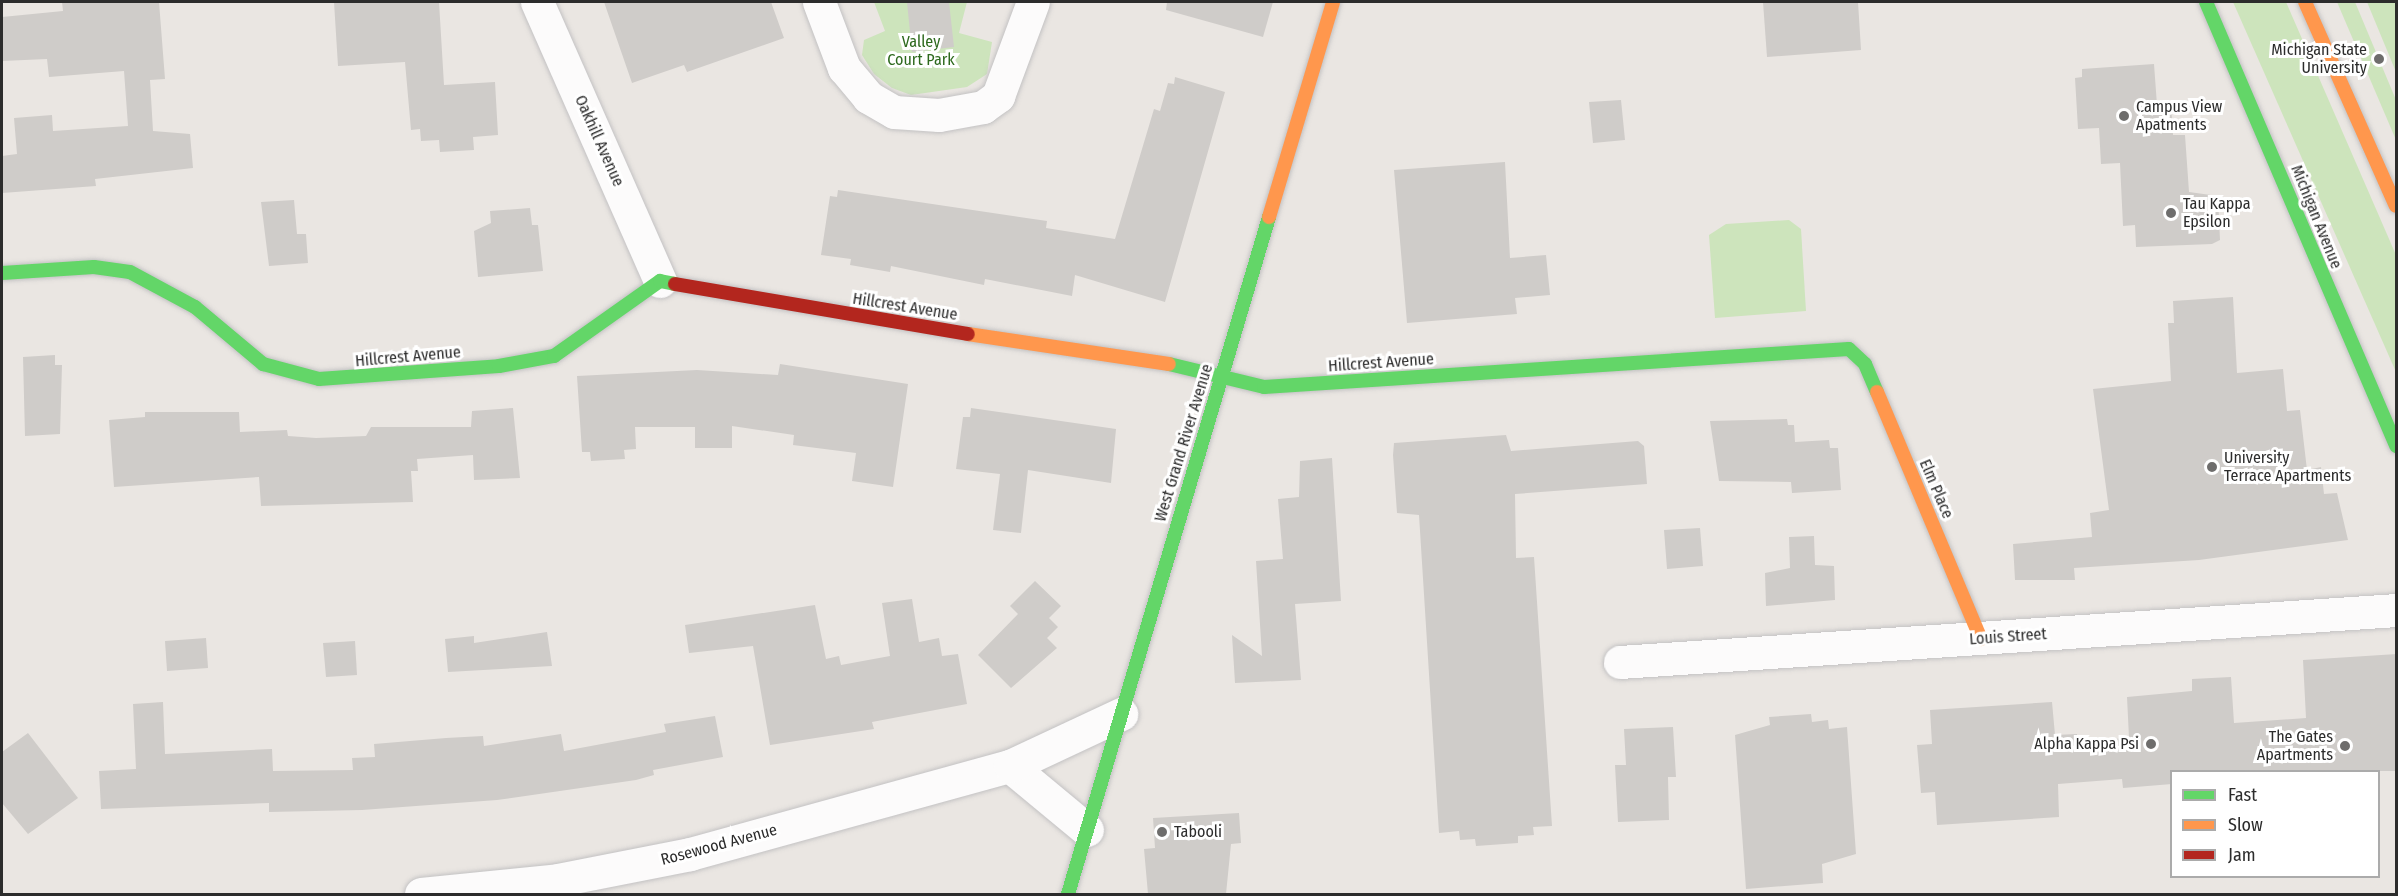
<!DOCTYPE html>
<html>
<head>
<meta charset="utf-8">
<style>
	body { margin:0 }
	#map { position:relative; width:2398px; height:896px; overflow:hidden; background:#eae6e2; font-family:"Fira Sans Condensed",sans-serif }
	div>[style] { position:absolute }
	.green>* { inset:0; background:#cde4bc }
	.building>* { inset:0; background:#cfccc9 }
	.roads { filter:drop-shadow(0 0 2px #c3c2c3) drop-shadow(0 0 2px #c3c2c3) }
	.street>* { height:33px; margin:-16.5px; padding:0 16.5px; transform-origin:16.5px; border-radius:16.5px; background:#fcfbfb }
	.fast>* { height:14px; margin:-7px; padding:0 7px; transform-origin:7px; border-radius:7px; background:#63d668 }
	.slow>* { height:14px; margin:-7px; padding:0 7px; transform-origin:7px; border-radius:7px; background:#ff974d }
	.jam>* { height:14px; margin:-7px; padding:0 7px; transform-origin:7px; border-radius:7px; background:#b3261e }
	.dots>* { width:16px; height:16px; translate:-50% -50%; box-sizing:border-box; border:3px solid #fff; border-radius:50% }
	span { translate:-50% -50%; white-space:nowrap; text-align:center; line-height:1.15; -webkit-text-stroke:6px #fff; paint-order:stroke }
	.park-label { font-size:16px; color:#2d691d }
	.poi-label { font-size:16px; color:#2c2c2c }
	.right { translate:-100% -50%; text-align:right }
	.left { translate:0 -50%; text-align:left }
	.street-label { font-size:16px; color:#2c2c2c }
	.frame { position:absolute; inset:0; border:3px solid #2c2c2c; pointer-events:none }
	.legend { position:absolute; left:2170px; top:770px; width:210px; height:108px; box-sizing:border-box; background:#fff; border:2px solid #ababab; margin:0; padding:8px 10px; list-style:none; font-size:18px; color:#2c2c2c }
	.legend li { display:flex; align-items:center; gap:12px; height:30px }
	.legend b { width:30px; border:2px solid #ababab }
</style>
</head>
<body>
<div id="map">
	<div class="green">
		<div style="clip-path:polygon(874px 2px,967px 2px,959px 33px,992px 42px,987px 74px,967px 87px,911px 95px,892px 88px,874px 74px,862px 55px,864px 40px,885px 31px)"></div>
		<div style="clip-path:polygon(2233px 2px,2286px 2px,2396px 255px,2396px 372px)"></div>
		<div style="clip-path:polygon(2337px 2px,2355px 2px,2396px 100px,2396px 140px)"></div>
		<div style="clip-path:polygon(2367px 2px,2396px 2px,2396px 72px)"></div>
		<div style="clip-path:polygon(1789px 220px,1801px 229px,1806px 311px,1715px 318px,1709px 235px,1726px 224px)"></div>
	</div>
	<div class="building">
		<div style="clip-path:polygon(62px 2px,159px 2px,165px 79px,150px 80px,153px 131px,190px 134px,193px 168px,95px 179px,96px 186px,2px 193px,2px 156px,17px 154px,14px 118px,52px 115px,53px 131px,128px 126px,124px 71px,49px 77px,47px 59px,2px 61px,2px 17px,63px 11px)"></div>
		<div style="clip-path:polygon(334px 2px,439px 2px,444px 85px,495px 82px,498px 135px,473px 137px,474px 150px,440px 152px,439px 140px,421px 141px,420px 129px,411px 130px,405px 62px,338px 66px)"></div>
		<div style="clip-path:polygon(604px 2px,771px 2px,784px 38px,687px 72px,684px 65px,632px 83px)"></div>
		<div style="clip-path:polygon(907px 2px,949px 2px,954px 47px,912px 52px)"></div>
		<div style="clip-path:polygon(1167px 2px,1273px 2px,1263px 37px,1166px 10px)"></div>
		<div style="clip-path:polygon(1763px 2px,1858px 2px,1861px 50px,1767px 57px)"></div>
		<div style="clip-path:polygon(2154px 64px,2157px 105px,2171px 104px,2173px 135px,2185px 135px,2189px 192px,2218px 196px,2220px 240px,2212px 244px,2136px 247px,2135px 225px,2123px 226px,2120px 163px,2101px 164px,2099px 128px,2078px 129px,2075px 78px,2082px 77px,2082px 69px)"></div>
		<div style="clip-path:polygon(1175px 77px,1225px 92px,1165px 302px,1075px 275px,1072px 296px,985px 279px,984px 285px,891px 266px,890px 272px,850px 265px,851px 259px,821px 255px,830px 196px,837px 197px,838px 190px,1047px 221px,1046px 228px,1115px 239px,1154px 109px,1160px 111px,1168px 83px,1174px 84px)"></div>
		<div style="clip-path:polygon(1621px 100px,1625px 140px,1593px 143px,1589px 102px)"></div>
		<div style="clip-path:polygon(1505px 162px,1510px 258px,1546px 255px,1550px 295px,1515px 298px,1517px 314px,1407px 323px,1394px 170px)"></div>
		<div style="clip-path:polygon(294px 200px,297px 234px,306px 234px,308px 263px,269px 266px,261px 202px)"></div>
		<div style="clip-path:polygon(530px 208px,532px 225px,538px 225px,543px 271px,478px 277px,474px 231px,491px 223px,490px 211px)"></div>
		<div style="clip-path:polygon(2233px 297px,2237px 373px,2283px 369px,2287px 411px,2300px 410px,2307px 470px,2321px 467px,2324px 494px,2337px 493px,2348px 540px,2199px 560px,2074px 568px,2075px 580px,2015px 580px,2013px 544px,2092px 537px,2090px 513px,2109px 510px,2093px 389px,2171px 381px,2168px 323px,2174px 323px,2173px 301px)"></div>
		<div style="clip-path:polygon(55px 355px,55px 365px,62px 365px,60px 434px,25px 436px,23px 357px)"></div>
		<div style="clip-path:polygon(780px 364px,908px 384px,893px 487px,852px 481px,856px 453px,793px 445px,794px 435px,732px 426px,732px 448px,695px 448px,695px 427px,635px 427px,636px 449px,624px 450px,625px 459px,591px 461px,590px 452px,582px 452px,577px 376px,697px 370px,778px 375px)"></div>
		<div style="clip-path:polygon(513px 408px,520px 478px,474px 480px,473px 455px,417px 459px,418px 471px,411px 471px,413px 502px,261px 506px,259px 477px,114px 487px,109px 420px,145px 417px,145px 412px,239px 412px,240px 432px,287px 430px,288px 436px,316px 438px,366px 436px,371px 427px,471px 427px,472px 411px)"></div>
		<div style="clip-path:polygon(971px 408px,1116px 429px,1111px 483px,1028px 470px,1021px 533px,993px 530px,1000px 474px,956px 469px,963px 417px,970px 417px)"></div>
		<div style="clip-path:polygon(1787px 419px,1788px 425px,1794px 425px,1795px 442px,1829px 440px,1830px 448px,1838px 448px,1841px 490px,1792px 493px,1791px 482px,1719px 481px,1710px 421px)"></div>
		<div style="clip-path:polygon(1506px 435px,1511px 451px,1638px 441px,1644px 446px,1647px 484px,1515px 494px,1516px 558px,1534px 557px,1552px 826px,1533px 827px,1534px 835px,1518px 836px,1518px 843px,1476px 846px,1475px 839px,1460px 840px,1459px 831px,1439px 833px,1419px 515px,1397px 513px,1393px 455px,1394px 443px)"></div>
		<div style="clip-path:polygon(1332px 458px,1341px 601px,1295px 604px,1301px 680px,1235px 683px,1232px 635px,1262px 656px,1256px 561px,1283px 559px,1278px 499px,1299px 497px,1300px 461px)"></div>
		<div style="clip-path:polygon(1700px 528px,1703px 566px,1667px 569px,1664px 530px)"></div>
		<div style="clip-path:polygon(1814px 536px,1815px 565px,1834px 566px,1835px 600px,1766px 606px,1765px 573px,1790px 568px,1789px 537px)"></div>
		<div style="clip-path:polygon(1035px 581px,1061px 606px,1049px 618px,1058px 627px,1047px 638px,1057px 648px,1011px 688px,978px 655px,1018px 614px,1010px 606px)"></div>
		<div style="clip-path:polygon(912px 599px,919px 642px,939px 638px,942px 656px,958px 654px,967px 704px,872px 722px,874px 729px,770px 745px,753px 646px,689px 653px,685px 625px,815px 605px,826px 659px,839px 656px,841px 665px,890px 656px,882px 603px)"></div>
		<div style="clip-path:polygon(547px 632px,552px 666px,448px 672px,445px 639px,474px 636px,474px 643px)"></div>
		<div style="clip-path:polygon(206px 638px,208px 668px,167px 671px,165px 641px)"></div>
		<div style="clip-path:polygon(355px 641px,357px 675px,326px 677px,323px 643px)"></div>
		<div style="clip-path:polygon(2397px 654px,2397px 771px,2172px 771px,2172px 784px,2123px 788px,2122px 779px,2058px 784px,2059px 817px,1937px 825px,1935px 792px,1921px 793px,1917px 745px,1932px 744px,1930px 710px,2052px 702px,2055px 735px,2077px 734px,2077px 741px,2129px 738px,2127px 697px,2192px 691px,2192px 679px,2231px 677px,2234px 723px,2306px 718px,2303px 660px)"></div>
		<div style="clip-path:polygon(163px 702px,165px 754px,272px 749px,273px 771px,353px 770px,352px 758px,375px 757px,374px 744px,446px 738px,483px 736px,484px 746px,561px 734px,564px 751px,666px 732px,664px 724px,715px 716px,723px 757px,653px 770px,654px 775px,636px 780px,497px 800px,362px 810px,269px 812px,269px 803px,101px 809px,99px 771px,136px 769px,133px 704px)"></div>
		<div style="clip-path:polygon(1811px 714px,1812px 722px,1828px 720px,1829px 729px,1847px 727px,1856px 854px,1822px 864px,1823px 883px,1746px 889px,1735px 735px,1770px 725px,1769px 717px)"></div>
		<div style="clip-path:polygon(1673px 727px,1676px 777px,1668px 777px,1669px 820px,1618px 822px,1615px 765px,1626px 765px,1624px 729px)"></div>
		<div style="clip-path:polygon(28px 733px,78px 798px,28px 834px,2px 803px,2px 752px)"></div>
		<div style="clip-path:polygon(1239px 813px,1241px 843px,1231px 844px,1226px 894px,1148px 894px,1144px 849px,1155px 848px,1153px 818px)"></div>
	</div>
	<div class="roads">
		<div class="street">
			<div style="left:537px;top:2px;width:305px;rotate:66.2deg"></div>
			<div style="left:819px;top:2px;width:71px;rotate:69.3deg"></div>
			<div style="left:844px;top:68px;width:38px;rotate:50deg"></div>
			<div style="left:868px;top:97px;width:30px;rotate:30deg"></div>
			<div style="left:894px;top:112px;width:45px;rotate:3.8deg"></div>
			<div style="left:939px;top:115px;width:45px;rotate:-10.3deg"></div>
			<div style="left:983px;top:107px;width:19px;rotate:-36deg"></div>
			<div style="left:998px;top:96px;width:100px;rotate:-69.6deg"></div>
			<div style="left:1620px;top:662px;width:778px;rotate:-3.83deg"></div>
			<div style="left:1010px;top:766px;width:100px;rotate:39.7deg"></div>
			<div style="left:421px;top:894px;width:138px;rotate:-5.8deg"></div>
			<div style="left:558px;top:880px;width:135px;rotate:-11.1deg"></div>
			<div style="left:690px;top:854px;width:332px;rotate:-15.4deg"></div>
			<div style="left:1010px;top:766px;width:123px;rotate:-25.1deg"></div>
		</div>
		<div class="fast">
			<div style="left:2206px;top:2px;width:483px;rotate:66.8deg"></div>
			<div style="left:2px;top:273px;width:92px;rotate:-3.7deg"></div>
			<div style="left:94px;top:267px;width:36px;rotate:8deg"></div>
			<div style="left:130px;top:272px;width:74px;rotate:28.3deg"></div>
			<div style="left:195px;top:307px;width:89px;rotate:40deg"></div>
			<div style="left:263px;top:364px;width:58px;rotate:15deg"></div>
			<div style="left:319px;top:379px;width:180px;rotate:-4.1deg"></div>
			<div style="left:499px;top:366px;width:56px;rotate:-10.3deg"></div>
			<div style="left:554px;top:356px;width:130px;rotate:-35.3deg"></div>
			<div style="left:660px;top:281px;width:15px;rotate:11deg"></div>
			<div style="left:1169px;top:364px;width:98px;rotate:13.6deg"></div>
			<div style="left:1264px;top:387px;width:586px;rotate:-3.72deg"></div>
			<div style="left:1849px;top:349px;width:22px;rotate:43deg"></div>
			<div style="left:1865px;top:364px;width:30px;rotate:67deg"></div>
			<div style="left:1068px;top:894px;width:706px;rotate:-73.46deg"></div>
		</div>
		<div class="slow">
			<div style="left:2305px;top:2px;width:223px;rotate:66deg"></div>
			<div style="left:1269px;top:217px;width:224px;rotate:-73.4deg"></div>
			<div style="left:968px;top:334px;width:203px;rotate:8.5deg"></div>
			<div style="left:1877px;top:392px;width:268px;rotate:67.2deg"></div>
		</div>
		<div class="jam">
			<div style="left:675px;top:284px;width:297px;rotate:9.7deg"></div>
		</div>
	</div>
	<div class="dots">
		<div style="left:2379px;top:59px;background:#6e6d6c"></div>
		<div style="left:2124px;top:116px;background:#6e6d6c"></div>
		<div style="left:2171px;top:213px;background:#6e6d6c"></div>
		<div style="left:2212px;top:467px;background:#6e6d6c"></div>
		<div style="left:2151px;top:744px;background:#6e6d6c"></div>
		<div style="left:2345px;top:746px;background:#6e6d6c"></div>
		<div style="left:1162px;top:832px;background:#6e6d6c"></div>
	</div>
	<div class="park-label">
		<span style="left:921px;top:51px">Valley<br>Court Park</span>
	</div>
	<div class="poi-label">
		<span class="right" style="left:2367px;top:59px">Michigan State<br>University</span>
		<span class="left" style="left:2136px;top:116px">Campus View<br>Apatments</span>
		<span class="left" style="left:2183px;top:213px">Tau Kappa<br>Epsilon</span>
		<span class="left" style="left:2224px;top:467px">University<br>Terrace Apartments</span>
		<span class="right" style="left:2333px;top:746px">The Gates<br>Apartments</span>
		<span class="right" style="left:2139px;top:744px">Alpha Kappa Psi</span>
		<span class="left" style="left:1174px;top:832px">Tabooli</span>
	</div>
	<div class="street-label">
		<span style="left:599px;top:141px;rotate:66deg">Oakhill Avenue</span>
		<span style="left:2316px;top:217px;rotate:68deg">Michigan Avenue</span>
		<span style="left:905px;top:307px;rotate:9deg">Hillcrest Avenue</span>
		<span style="left:408px;top:357px;rotate:-5deg">Hillcrest Avenue</span>
		<span style="left:1381px;top:363px;rotate:-4deg">Hillcrest Avenue</span>
		<span style="left:1184px;top:443px;rotate:-73deg">West Grand River Avenue</span>
		<span style="left:1936px;top:489px;rotate:67deg">Elm Place</span>
		<span style="left:2008px;top:637px;rotate:-4deg">Louis Street</span>
		<span style="left:719px;top:845px;rotate:-15deg">Rosewood Avenue</span>
	</div>
	<div class="frame"></div>
	<ul class="legend">
	<li><b style="height:8px;background:#63d668"></b>Fast</li>
	<li><b style="height:8px;background:#ff974d"></b>Slow</li>
	<li><b style="height:8px;background:#b3261e"></b>Jam</li>
	</ul>
</div>
</body>
</html>
